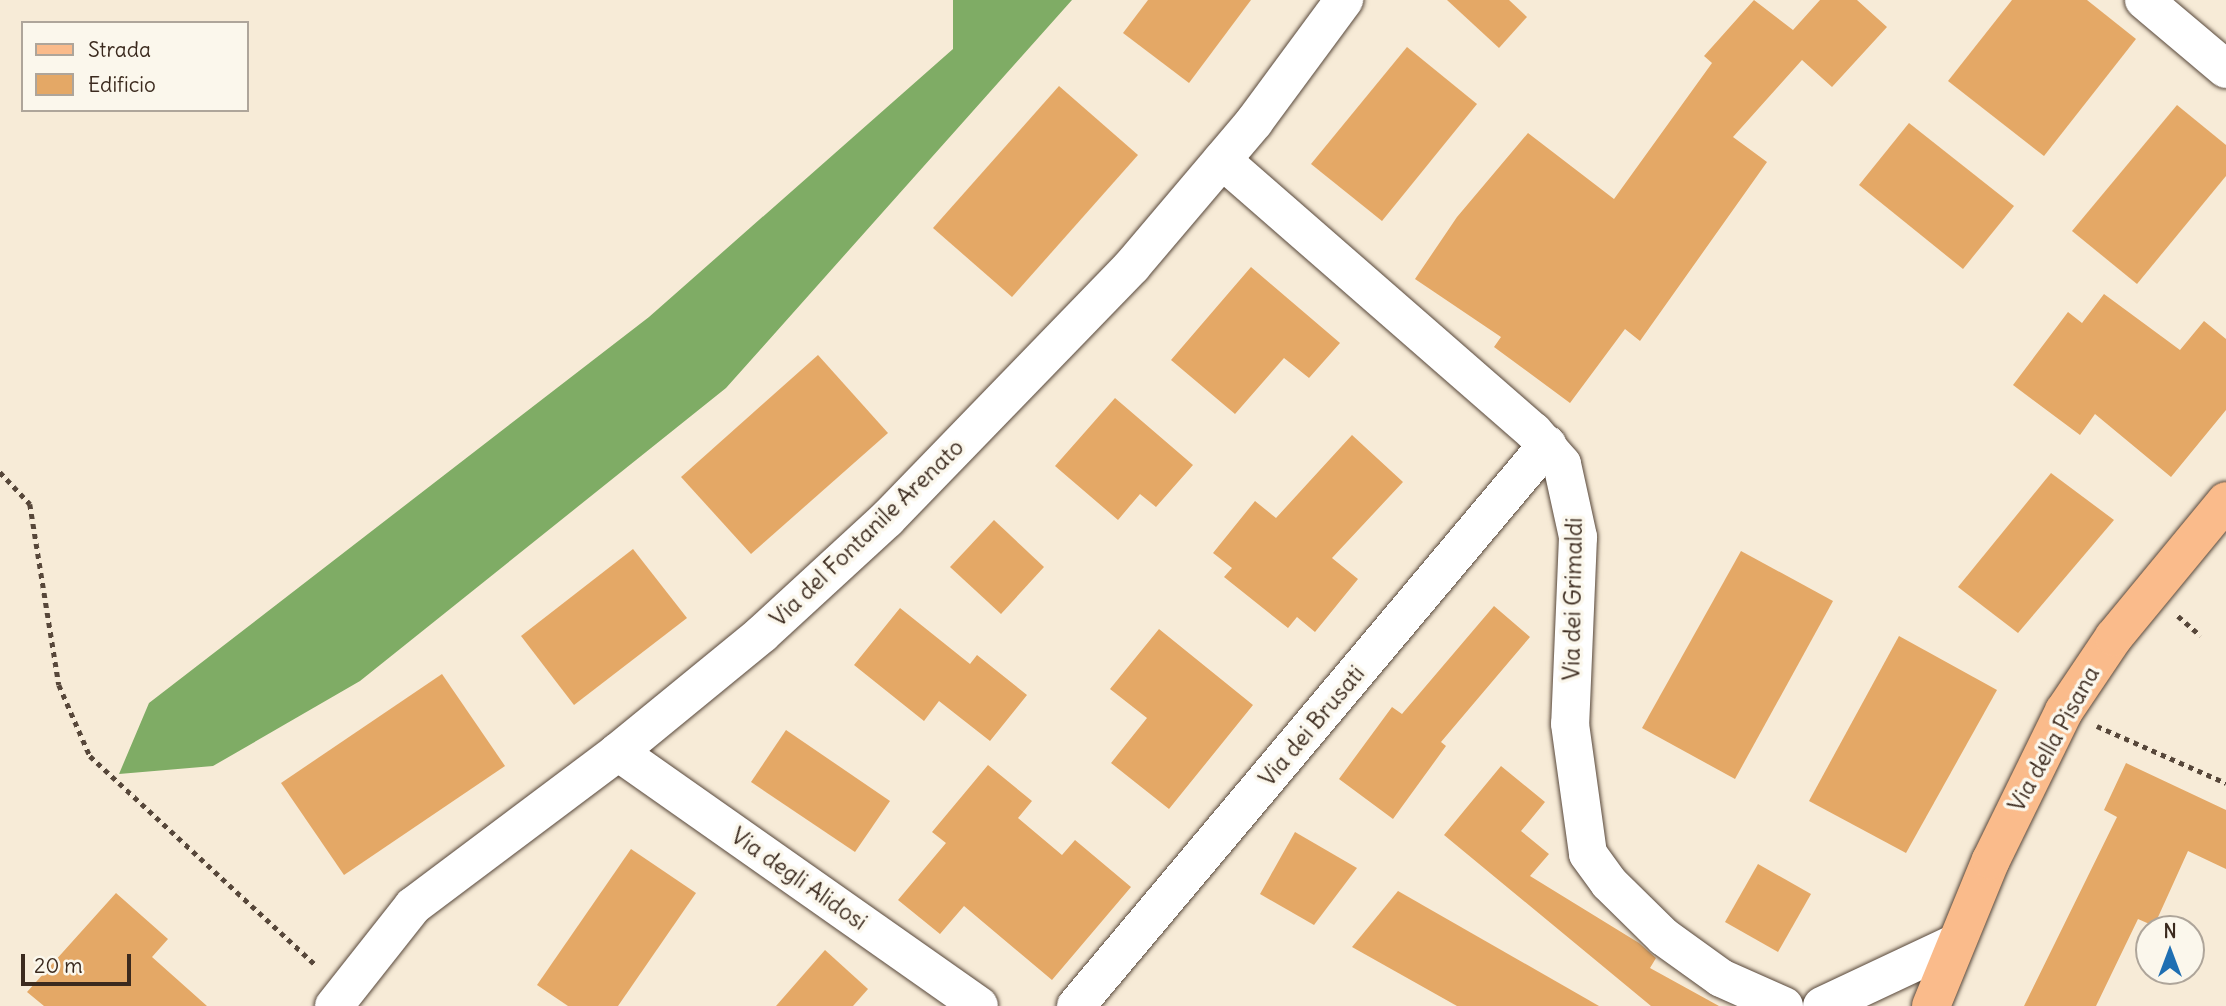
<!DOCTYPE html>
<html>
<head>
<meta charset="utf-8">
<style>
	body { margin:0 }
	#map { position:relative; width:2226px; height:1006px; overflow:hidden; background:#f7ebd7; font-family:Delius,sans-serif }
	div>[style] { position:absolute }
	.forest>* { inset:0; background:#7fac65 }
	.building>* { inset:0; background:#e4a866 }
	.path>* { height:4.5px; margin-top:-2.25px; transform-origin:0; background:repeating-linear-gradient(90deg,#57473a 0 5px,transparent 0 10px) }
	.roads { filter:drop-shadow(0 0 2px #57473a) drop-shadow(0 0 2px #57473a) }
	.minor>* { height:38px; margin:-19px; padding:0 19px; transform-origin:19px; border-radius:19px; background:#fff }
	.major>* { height:38px; margin:-19px; padding:0 19px; transform-origin:19px; border-radius:19px; background:#fabb8b }
	span { translate:-50% -50%; white-space:nowrap; text-align:center; line-height:1.15; -webkit-text-stroke:7px #fbf7ec; paint-order:stroke }
	.street-label { font-size:23px; color:#3b2a1e }
	.legend { position:absolute; left:21px; top:21px; width:228px; height:91px; box-sizing:border-box; background:#fbf7ec; border:2px solid #aea59a; margin:0; padding:9px 12px; list-style:none; font-size:21px; color:#3b2a1e }
	.legend li { display:flex; align-items:center; gap:14px; height:35px }
	.legend b { width:35px; border:2px solid #aea59a }
	.north { position:absolute; left:2135px; top:915px; width:70px; height:70px; box-sizing:border-box; background:#fbf7ec; border:2px solid #aea59a; border-radius:50%; rotate:0deg; font-size:19px; font-weight:700; line-height:28px; text-align:center; color:#3b2a1e }
	.north::after { content:''; display:block; margin:auto; width:24px; height:32px; background:#1f6fb2; clip-path:polygon(50% 0,100% 100%,50% 72%,0 100%) }
	.scale { position:absolute; left:21px; top:954px; width:110px; height:32px; box-sizing:border-box; border:4px solid #3b2a1e; border-top:0; padding-left:9px; font-size:21px; line-height:24px; white-space:nowrap; color:#3b2a1e; -webkit-text-stroke:5px #fbf7ec; paint-order:stroke }
</style>
</head>
<body>
<div id="map">
	<div class="forest">
		<div style="clip-path:polygon(953px 0,1072px 0,726px 388px,360px 681px,213px 766px,119px 774px,149px 703px,649px 317px,953px 49px)"></div>
	</div>
	<div class="building">
		<div style="clip-path:polygon(1148px 0,1251px 0,1189px 83px,1123px 33px)"></div>
		<div style="clip-path:polygon(1447px 0,1509px 0,1527px 17px,1499px 48px)"></div>
		<div style="clip-path:polygon(1754px 0,1793px 30px,1820px 0,1857px 0,1887px 27px,1832px 87px,1802px 60px,1733px 137px,1767px 162px,1640px 341px,1625px 329px,1570px 403px,1494px 347px,1501px 337px,1415px 279px,1457px 217px,1528px 133px,1614px 199px,1712px 63px,1704px 56px)"></div>
		<div style="clip-path:polygon(2012px 0,2087px 0,2136px 39px,2044px 156px,1948px 81px)"></div>
		<div style="clip-path:polygon(1407px 47px,1477px 104px,1382px 221px,1311px 164px)"></div>
		<div style="clip-path:polygon(1059px 86px,1138px 155px,1012px 297px,933px 228px)"></div>
		<div style="clip-path:polygon(2177px 105px,2226px 145px,2226px 176px,2137px 284px,2072px 231px)"></div>
		<div style="clip-path:polygon(1909px 123px,2014px 206px,1963px 269px,1859px 185px)"></div>
		<div style="clip-path:polygon(1251px 267px,1340px 343px,1309px 378px,1284px 358px,1235px 414px,1171px 360px)"></div>
		<div style="clip-path:polygon(2104px 294px,2180px 350px,2204px 321px,2226px 339px,2226px 410px,2171px 477px,2095px 414px,2080px 435px,2013px 385px,2068px 312px,2082px 323px)"></div>
		<div style="clip-path:polygon(818px 355px,888px 433px,751px 554px,681px 477px)"></div>
		<div style="clip-path:polygon(1115px 398px,1193px 465px,1156px 507px,1140px 494px,1118px 520px,1055px 466px)"></div>
		<div style="clip-path:polygon(1352px 435px,1403px 482px,1332px 558px,1358px 579px,1315px 632px,1297px 617px,1288px 628px,1224px 577px,1232px 568px,1213px 553px,1255px 501px,1276px 518px)"></div>
		<div style="clip-path:polygon(2051px 473px,2114px 520px,2018px 633px,1958px 587px)"></div>
		<div style="clip-path:polygon(994px 520px,1044px 567px,1001px 614px,950px 567px)"></div>
		<div style="clip-path:polygon(633px 549px,687px 618px,574px 705px,521px 636px)"></div>
		<div style="clip-path:polygon(1741px 551px,1833px 601px,1735px 779px,1642px 728px)"></div>
		<div style="clip-path:polygon(1494px 606px,1530px 637px,1441px 742px,1446px 746px,1393px 819px,1339px 779px,1392px 707px,1402px 714px)"></div>
		<div style="clip-path:polygon(900px 608px,970px 664px,977px 655px,1027px 695px,990px 741px,939px 701px,924px 721px,854px 665px)"></div>
		<div style="clip-path:polygon(1159px 629px,1253px 705px,1169px 809px,1111px 763px,1147px 718px,1110px 689px)"></div>
		<div style="clip-path:polygon(1899px 636px,1997px 690px,1906px 853px,1809px 801px)"></div>
		<div style="clip-path:polygon(442px 674px,505px 766px,344px 875px,281px 783px)"></div>
		<div style="clip-path:polygon(786px 730px,890px 801px,855px 852px,751px 782px)"></div>
		<div style="clip-path:polygon(2126px 763px,2226px 810px,2226px 869px,2188px 851px,2154px 926px,2138px 919px,2096px 1006px,2024px 1006px,2117px 817px,2104px 810px)"></div>
		<div style="clip-path:polygon(988px 765px,1032px 801px,1018px 818px,1062px 855px,1075px 840px,1131px 887px,1052px 980px,964px 906px,940px 934px,898px 900px,946px 843px,932px 832px)"></div>
		<div style="clip-path:polygon(1501px 766px,1545px 802px,1521px 831px,1549px 854px,1530px 876px,1639px 943px,1656px 958px,1650px 968px,1719px 1006px,1651px 1006px,1444px 835px)"></div>
		<div style="clip-path:polygon(1295px 832px,1357px 868px,1314px 925px,1260px 894px)"></div>
		<div style="clip-path:polygon(631px 849px,696px 893px,618px 1006px,568px 1006px,537px 985px)"></div>
		<div style="clip-path:polygon(1758px 864px,1811px 894px,1778px 952px,1725px 922px)"></div>
		<div style="clip-path:polygon(1398px 891px,1599px 1006px,1457px 1006px,1352px 947px)"></div>
		<div style="clip-path:polygon(116px 893px,168px 939px,152px 957px,207px 1006px,44px 1006px,27px 992px)"></div>
		<div style="clip-path:polygon(825px 950px,868px 989px,853px 1006px,776px 1006px)"></div>
	</div>
	<div class="path">
		<div style="left:0;top:472px;width:44px;rotate:46.8deg"></div>
		<div style="left:30px;top:504px;width:183px;rotate:80.9deg"></div>
		<div style="left:59px;top:685px;width:77px;rotate:66.4deg"></div>
		<div style="left:90px;top:756px;width:309px;rotate:42.8deg"></div>
		<div style="left:2178px;top:616px;width:30px;rotate:41deg"></div>
		<div style="left:2097px;top:726px;width:141px;rotate:23.8deg"></div>
	</div>
	<div class="roads">
		<div class="minor">
			<div style="left:2144px;top:0;width:107px;rotate:40.1deg"></div>
			<div style="left:1222px;top:160px;width:413px;rotate:41.1deg"></div>
			<div style="left:1533px;top:431px;width:44px;rotate:48.7deg"></div>
			<div style="left:1562px;top:464px;width:75px;rotate:77.6deg"></div>
			<div style="left:1578px;top:537px;width:187px;rotate:92.4deg"></div>
			<div style="left:1570px;top:724px;width:131px;rotate:82.1deg"></div>
			<div style="left:1588px;top:854px;width:36px;rotate:54deg"></div>
			<div style="left:1609px;top:883px;width:77px;rotate:44.5deg"></div>
			<div style="left:1664px;top:937px;width:70px;rotate:35.7deg"></div>
			<div style="left:1721px;top:978px;width:69px;rotate:24deg"></div>
			<div style="left:618px;top:752px;width:441px;rotate:35.1deg"></div>
			<div style="left:334px;top:1006px;width:127px;rotate:-51.7deg"></div>
			<div style="left:413px;top:906px;width:256px;rotate:-36.9deg"></div>
			<div style="left:618px;top:752px;width:186px;rotate:-39.3deg"></div>
			<div style="left:762px;top:634px;width:170px;rotate:-42.6deg"></div>
			<div style="left:887px;top:519px;width:352px;rotate:-45.9deg"></div>
			<div style="left:1132px;top:266px;width:189px;rotate:-49.7deg"></div>
			<div style="left:1254px;top:122px;width:152px;rotate:-53.6deg"></div>
			<div style="left:1076px;top:1006px;width:733px;rotate:-49.98deg"></div>
			<div style="left:1822px;top:1006px;width:148px;rotate:-25.2deg"></div>
		</div>
		<div class="major">
			<div style="left:1931px;top:1006px;width:158px;rotate:-67.7deg"></div>
			<div style="left:1991px;top:860px;width:166px;rotate:-63.9deg"></div>
			<div style="left:2064px;top:711px;width:89px;rotate:-56deg"></div>
			<div style="left:2114px;top:637px;width:176px;rotate:-50.5deg"></div>
		</div>
	</div>
	<div class="street-label">
		<span style="left:867px;top:533px;rotate:-44deg">Via del Fontanile Arenato</span>
		<span style="left:1573px;top:599px;rotate:-89deg">Via dei Grimaldi</span>
		<span style="left:1312px;top:726px;rotate:-50deg">Via dei Brusati</span>
		<span style="left:2054px;top:739px;rotate:-61deg">Via della Pisana</span>
		<span style="left:799px;top:879px;rotate:35deg">Via degli Alidosi</span>
	</div>
	<ul class="legend">
	<li><b style="height:9px;background:#fabb8b"></b>Strada</li>
	<li><b style="height:19px;background:#e4a866"></b>Edificio</li>
	</ul>
	<div class="north">N</div>
	<div class="scale">20 m</div>
</div>
</body>
</html>
